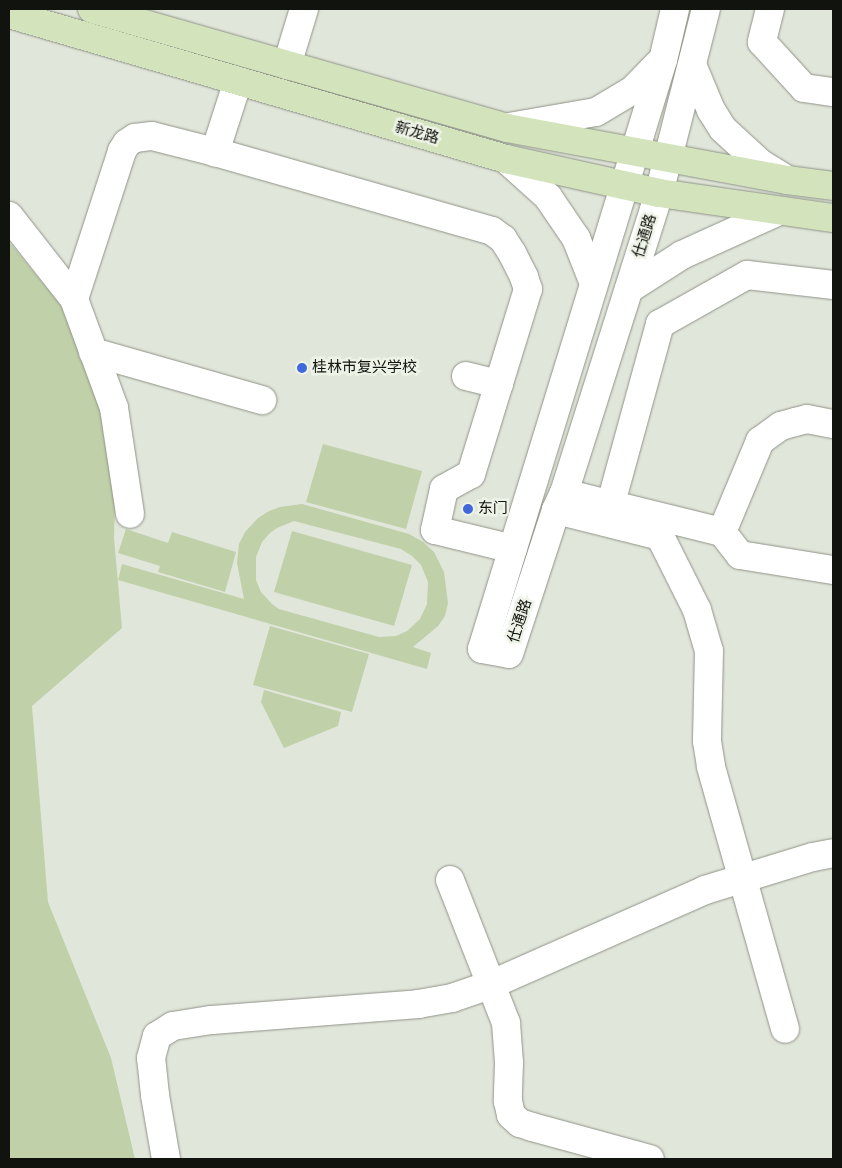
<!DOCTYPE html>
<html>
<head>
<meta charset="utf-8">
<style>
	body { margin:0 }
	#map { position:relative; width:842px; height:1168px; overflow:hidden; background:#e1e6da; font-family:"Roboto Serif","Noto Sans SC",serif }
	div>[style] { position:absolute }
	.green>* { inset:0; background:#c0d0a8 }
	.roads { filter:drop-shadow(0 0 1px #8f9388) drop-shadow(0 0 1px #8f9388) }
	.minor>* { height:28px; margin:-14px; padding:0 14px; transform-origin:14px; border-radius:14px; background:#fff }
	.major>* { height:28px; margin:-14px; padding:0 14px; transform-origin:14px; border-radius:14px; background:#d3e3bb }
	.dots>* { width:14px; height:14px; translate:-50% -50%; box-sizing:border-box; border:2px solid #eef3e7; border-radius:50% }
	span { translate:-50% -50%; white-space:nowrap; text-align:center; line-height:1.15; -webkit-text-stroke:5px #eef3e7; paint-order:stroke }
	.street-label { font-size:15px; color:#11130f }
	.poi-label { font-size:15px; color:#11130f }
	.left { translate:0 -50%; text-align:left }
	.frame { position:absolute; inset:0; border:10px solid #11130f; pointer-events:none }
</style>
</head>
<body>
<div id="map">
	<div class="green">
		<div style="clip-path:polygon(9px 242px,60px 304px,113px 431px,116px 466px,114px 538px,122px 628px,32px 706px,48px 902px,111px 1058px,135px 1159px,9px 1159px)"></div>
		<div style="clip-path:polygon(323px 444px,422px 471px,406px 529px,306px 502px)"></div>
		<div style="clip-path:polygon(evenodd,302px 504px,409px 534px,423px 542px,434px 552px,444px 572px,448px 603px,445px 616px,438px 626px,413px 647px,431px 653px,427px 669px,118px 580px,122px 564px,244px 599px,237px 563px,239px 544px,245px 532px,258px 518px,269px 511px,280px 507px,302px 504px,294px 521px,401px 549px,412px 556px,421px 565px,428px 582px,427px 604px,420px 619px,407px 631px,396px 636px,379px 637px,279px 609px,272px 604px,261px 592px,256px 580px,256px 557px,262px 542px,270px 533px,277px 528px,294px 521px)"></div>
		<div style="clip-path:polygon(126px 529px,168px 543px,172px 532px,236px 552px,225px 592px,158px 572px,160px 566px,118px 553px)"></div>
		<div style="clip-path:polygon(292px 531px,412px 565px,394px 626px,274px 592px)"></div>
		<div style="clip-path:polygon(270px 626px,369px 654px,352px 712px,253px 685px)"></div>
		<div style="clip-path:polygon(264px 690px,341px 712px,338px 726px,284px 748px,261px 702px)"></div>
	</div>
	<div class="roads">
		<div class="minor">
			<div style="left:675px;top:9px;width:52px;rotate:103.2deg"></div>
			<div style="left:663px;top:60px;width:616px;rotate:107.08deg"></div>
			<div style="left:482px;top:649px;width:27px;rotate:10deg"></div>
			<div style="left:509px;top:654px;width:151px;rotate:-71.9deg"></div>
			<div style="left:556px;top:510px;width:19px;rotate:-65deg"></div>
			<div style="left:564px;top:493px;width:315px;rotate:-72.4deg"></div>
			<div style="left:659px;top:193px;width:190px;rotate:-75.7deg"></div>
			<div style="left:770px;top:9px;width:34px;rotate:104deg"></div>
			<div style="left:762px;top:42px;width:62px;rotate:47.6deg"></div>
			<div style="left:804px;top:88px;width:29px;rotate:8deg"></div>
			<div style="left:287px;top:65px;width:59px;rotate:-73.1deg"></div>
			<div style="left:693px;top:67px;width:47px;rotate:67.3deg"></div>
			<div style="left:711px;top:110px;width:22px;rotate:58deg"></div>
			<div style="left:723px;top:129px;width:50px;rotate:42.6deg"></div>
			<div style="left:760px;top:163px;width:32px;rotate:32deg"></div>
			<div style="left:238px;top:81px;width:75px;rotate:107.9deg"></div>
			<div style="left:215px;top:152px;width:288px;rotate:15.9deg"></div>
			<div style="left:492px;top:231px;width:14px;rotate:36deg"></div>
			<div style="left:503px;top:239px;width:17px;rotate:57deg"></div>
			<div style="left:512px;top:253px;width:27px;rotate:63deg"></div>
			<div style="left:524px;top:277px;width:13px;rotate:72deg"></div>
			<div style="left:528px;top:289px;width:194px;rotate:107.1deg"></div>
			<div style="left:471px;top:474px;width:31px;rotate:151deg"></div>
			<div style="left:444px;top:489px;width:42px;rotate:102.4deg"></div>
			<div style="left:435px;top:530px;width:80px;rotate:13.7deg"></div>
			<div style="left:509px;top:127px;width:88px;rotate:-9.8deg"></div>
			<div style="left:596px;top:112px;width:43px;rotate:-30.7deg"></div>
			<div style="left:633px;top:90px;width:36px;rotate:-46deg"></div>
			<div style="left:506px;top:159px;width:57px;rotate:42.1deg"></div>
			<div style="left:548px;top:197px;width:50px;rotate:55.7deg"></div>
			<div style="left:576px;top:238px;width:46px;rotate:68.4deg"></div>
			<div style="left:9px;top:216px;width:105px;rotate:51.9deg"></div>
			<div style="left:74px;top:299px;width:116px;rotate:69.8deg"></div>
			<div style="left:114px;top:408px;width:107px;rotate:81.4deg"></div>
			<div style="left:629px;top:289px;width:63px;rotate:-32.7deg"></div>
			<div style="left:682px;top:255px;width:104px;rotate:-24.4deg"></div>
			<div style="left:74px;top:299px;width:156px;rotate:-72deg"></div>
			<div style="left:122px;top:151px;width:9px;rotate:-58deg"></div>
			<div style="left:127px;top:143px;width:9px;rotate:-32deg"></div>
			<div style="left:135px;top:138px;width:17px;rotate:-7deg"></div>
			<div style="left:152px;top:136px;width:65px;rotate:14.3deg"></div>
			<div style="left:93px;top:352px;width:176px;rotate:15.9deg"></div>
			<div style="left:466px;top:376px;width:34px;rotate:14deg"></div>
			<div style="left:564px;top:493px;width:163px;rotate:13.9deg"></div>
			<div style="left:722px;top:532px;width:29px;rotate:52deg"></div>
			<div style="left:740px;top:555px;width:94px;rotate:9.2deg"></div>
			<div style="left:611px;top:503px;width:186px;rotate:-74.7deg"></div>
			<div style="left:660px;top:324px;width:100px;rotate:-29.4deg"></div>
			<div style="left:747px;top:275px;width:87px;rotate:6.6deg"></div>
			<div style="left:556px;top:510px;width:107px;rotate:14deg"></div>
			<div style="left:660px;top:536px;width:83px;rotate:63.4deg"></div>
			<div style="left:697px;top:610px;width:43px;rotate:73.7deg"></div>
			<div style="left:709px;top:651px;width:90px;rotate:91.3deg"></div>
			<div style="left:707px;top:741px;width:26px;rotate:81deg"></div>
			<div style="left:711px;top:767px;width:272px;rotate:74.2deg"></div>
			<div style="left:722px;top:532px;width:99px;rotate:-67.3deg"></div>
			<div style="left:760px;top:441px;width:26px;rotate:-36deg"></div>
			<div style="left:781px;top:426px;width:15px;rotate:-16deg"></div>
			<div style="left:795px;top:422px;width:12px;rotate:-14deg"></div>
			<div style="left:807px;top:419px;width:26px;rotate:11deg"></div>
			<div style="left:450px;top:880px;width:154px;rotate:68.6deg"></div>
			<div style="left:506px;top:1023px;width:40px;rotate:85.7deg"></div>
			<div style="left:509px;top:1063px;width:38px;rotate:92deg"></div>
			<div style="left:508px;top:1101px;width:14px;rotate:78deg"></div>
			<div style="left:511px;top:1115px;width:12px;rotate:42deg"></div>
			<div style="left:520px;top:1123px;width:13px;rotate:18deg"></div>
			<div style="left:532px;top:1127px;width:122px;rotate:15.2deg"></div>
			<div style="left:166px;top:1159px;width:65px;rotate:-99.8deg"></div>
			<div style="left:155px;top:1095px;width:37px;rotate:-96deg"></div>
			<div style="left:151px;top:1058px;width:23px;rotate:-75deg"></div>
			<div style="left:157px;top:1036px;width:19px;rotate:-32deg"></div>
			<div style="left:173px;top:1026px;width:39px;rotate:-9deg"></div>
			<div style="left:212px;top:1020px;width:207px;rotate:-4.4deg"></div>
			<div style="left:418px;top:1004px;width:35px;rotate:-10deg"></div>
			<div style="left:452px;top:998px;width:40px;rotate:-18.9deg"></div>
			<div style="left:490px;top:985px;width:235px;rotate:-23.8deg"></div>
			<div style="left:705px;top:890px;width:113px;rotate:-17deg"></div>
			<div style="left:813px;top:857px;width:20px;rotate:-11deg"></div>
		</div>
		<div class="major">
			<div style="left:92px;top:9px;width:432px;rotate:16deg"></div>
			<div style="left:507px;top:128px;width:285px;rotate:10.5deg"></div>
			<div style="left:787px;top:180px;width:46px;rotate:7.4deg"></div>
			<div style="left:9px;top:14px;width:518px;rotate:16.26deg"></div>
			<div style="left:506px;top:159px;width:157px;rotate:12.5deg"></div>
			<div style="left:659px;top:193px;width:176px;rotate:8.2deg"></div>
		</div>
	</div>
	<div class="dots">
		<div style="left:302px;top:368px;background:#4068da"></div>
		<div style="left:468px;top:509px;background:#4068da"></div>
	</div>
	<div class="street-label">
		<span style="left:417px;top:133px;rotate:16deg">新龙路</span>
		<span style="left:645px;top:236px;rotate:-73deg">仕通路</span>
		<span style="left:520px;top:621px;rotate:-72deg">仕通路</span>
	</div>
	<div class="poi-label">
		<span class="left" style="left:312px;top:368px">桂林市复兴学校</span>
		<span class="left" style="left:478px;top:509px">东门</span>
	</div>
	<div class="frame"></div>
</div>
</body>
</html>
